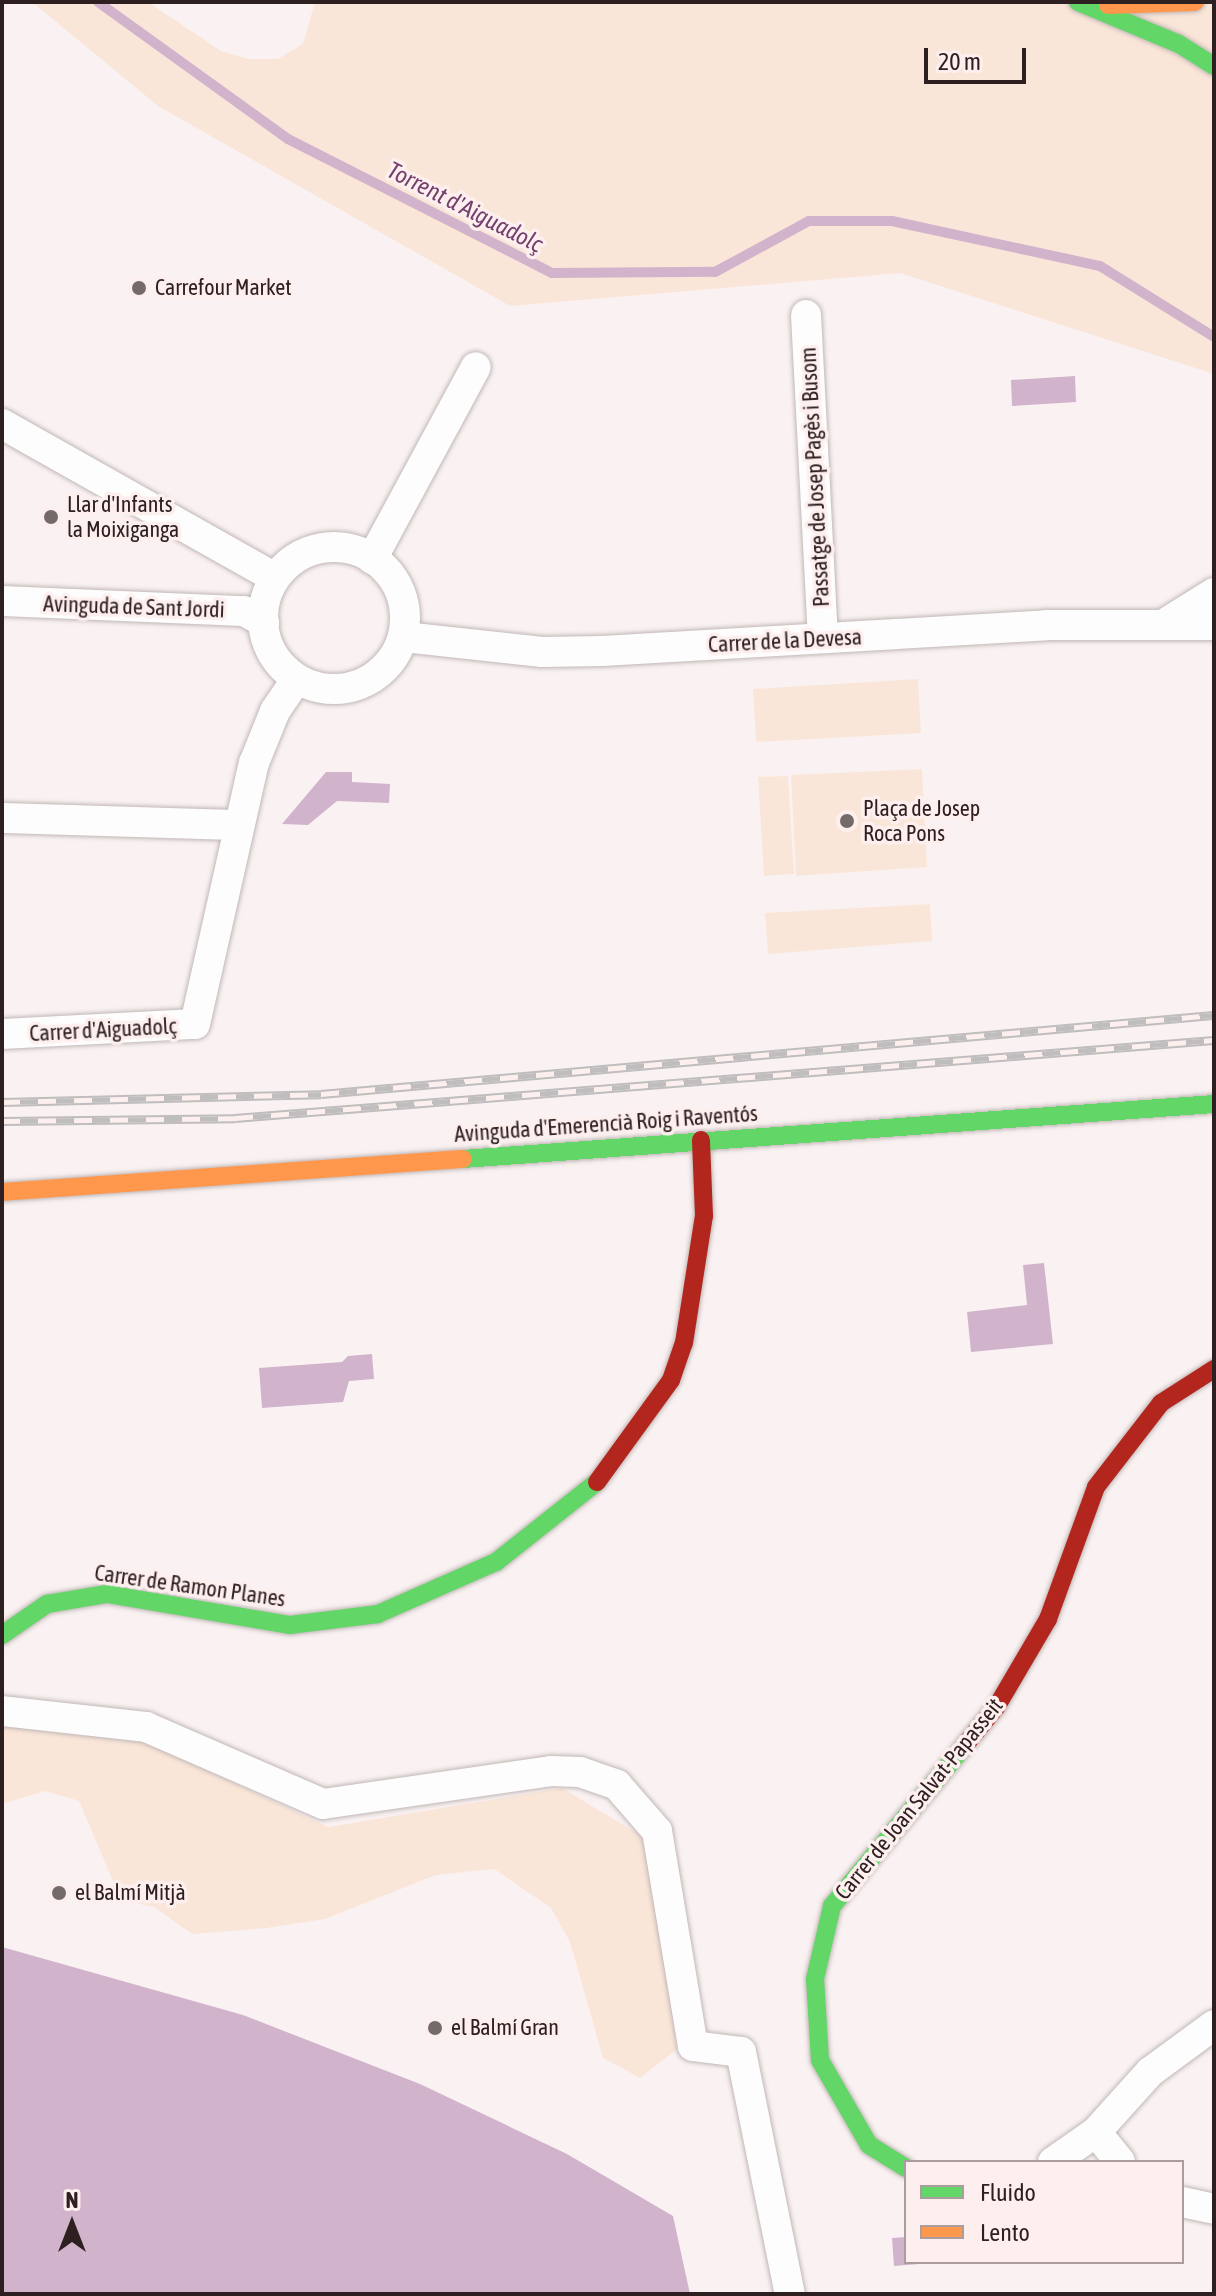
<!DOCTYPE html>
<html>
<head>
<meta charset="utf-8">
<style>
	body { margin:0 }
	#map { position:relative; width:1216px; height:2296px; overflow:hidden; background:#faf2f2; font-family:"Asap Condensed",sans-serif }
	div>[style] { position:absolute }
	.green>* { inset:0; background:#fae6d8 }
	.water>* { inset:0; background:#d1b4cc }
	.stream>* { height:10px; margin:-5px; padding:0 5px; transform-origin:5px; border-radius:5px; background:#d1b4cc }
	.roads { filter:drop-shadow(0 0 2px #c1b7b7) drop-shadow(0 0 2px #c1b7b7) }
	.street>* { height:30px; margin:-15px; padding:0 15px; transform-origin:15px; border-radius:15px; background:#fefdfd }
	.street>.ring { margin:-15px; padding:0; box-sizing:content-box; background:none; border:30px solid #fefdfd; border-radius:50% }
	.fast>* { height:18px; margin:-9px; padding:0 9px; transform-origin:9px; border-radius:9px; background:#63d668 }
	.slow>* { height:18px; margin:-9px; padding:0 9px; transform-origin:9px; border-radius:9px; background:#ff974d }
	.jam>* { height:18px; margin:-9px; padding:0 9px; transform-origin:9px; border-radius:9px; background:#b3261e }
	.rail>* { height:9px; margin-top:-4.5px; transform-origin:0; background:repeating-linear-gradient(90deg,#feefef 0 18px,#bfbdbd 0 36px); box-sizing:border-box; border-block:2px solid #bfbdbd }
	.dots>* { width:22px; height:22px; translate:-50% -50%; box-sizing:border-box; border:4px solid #feefef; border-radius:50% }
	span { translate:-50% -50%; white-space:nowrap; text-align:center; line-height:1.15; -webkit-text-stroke:7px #feefef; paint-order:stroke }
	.poi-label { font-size:22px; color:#2e2021 }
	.left { translate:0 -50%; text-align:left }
	.street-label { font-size:22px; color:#2e2021 }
	.water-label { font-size:24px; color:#74416f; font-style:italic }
	.frame { position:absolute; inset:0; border:4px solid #2e2021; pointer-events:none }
	.legend { position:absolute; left:904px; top:2160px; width:280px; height:104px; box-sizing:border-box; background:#feefef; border:2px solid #ab9c9d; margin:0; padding:10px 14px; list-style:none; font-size:24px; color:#2e2021 }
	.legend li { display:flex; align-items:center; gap:16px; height:40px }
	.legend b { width:40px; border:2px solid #ab9c9d }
	.north { position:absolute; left:32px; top:2184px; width:80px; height:80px; -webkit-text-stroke:6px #feefef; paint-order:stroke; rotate:0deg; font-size:22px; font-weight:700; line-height:32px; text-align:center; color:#2e2021 }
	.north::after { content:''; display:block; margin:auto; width:28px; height:36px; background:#2e2021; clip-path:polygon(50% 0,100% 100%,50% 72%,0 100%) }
	.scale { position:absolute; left:924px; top:48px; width:102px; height:36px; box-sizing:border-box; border:4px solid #2e2021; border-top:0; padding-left:10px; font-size:24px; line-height:28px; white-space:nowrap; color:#2e2021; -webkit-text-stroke:6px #feefef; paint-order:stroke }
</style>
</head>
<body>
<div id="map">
	<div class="green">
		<div style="clip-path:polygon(32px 2px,148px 2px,221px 51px,248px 59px,278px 59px,303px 44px,315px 2px,1214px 2px,1214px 374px,900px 273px,510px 306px,158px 106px)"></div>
		<div style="clip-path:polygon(918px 679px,921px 733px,756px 742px,753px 689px)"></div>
		<div style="clip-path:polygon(922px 769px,927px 867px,796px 876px,791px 775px)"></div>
		<div style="clip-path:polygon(788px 776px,794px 874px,764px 876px,758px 777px)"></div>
		<div style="clip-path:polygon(930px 904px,932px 941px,768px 954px,765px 913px)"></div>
		<div style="clip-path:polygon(2px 1720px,141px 1740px,328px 1827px,562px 1788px,645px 1838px,677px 2049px,640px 2078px,603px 2058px,570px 1942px,551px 1908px,494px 1869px,436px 1875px,325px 1919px,267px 1928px,192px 1934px,154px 1907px,121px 1900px,79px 1801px,45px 1791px,2px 1804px)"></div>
	</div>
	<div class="water">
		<div style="clip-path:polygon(1075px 376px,1076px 402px,1012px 406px,1011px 380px)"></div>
		<div style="clip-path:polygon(326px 772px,352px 772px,352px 782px,390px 784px,389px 803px,337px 801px,308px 825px,282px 824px)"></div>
		<div style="clip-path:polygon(1044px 1263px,1053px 1344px,971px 1352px,967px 1312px,1027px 1305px,1023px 1265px)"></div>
		<div style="clip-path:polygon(372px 1354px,374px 1379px,349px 1381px,343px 1402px,262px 1408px,259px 1368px,342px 1362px,348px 1356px)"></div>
		<div style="clip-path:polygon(2px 1947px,243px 2015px,420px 2084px,567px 2154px,673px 2216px,690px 2294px,2px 2294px)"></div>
		<div style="clip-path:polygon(906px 2237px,906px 2262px,945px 2262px,894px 2266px,892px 2238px)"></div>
	</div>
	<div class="stream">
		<div style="left:98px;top:2px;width:234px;rotate:35.8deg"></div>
		<div style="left:288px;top:139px;width:296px;rotate:26.9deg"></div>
		<div style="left:552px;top:273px;width:163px;rotate:-0.4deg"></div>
		<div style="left:715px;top:272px;width:107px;rotate:-28.5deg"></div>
		<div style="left:809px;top:221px;width:83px"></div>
		<div style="left:892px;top:221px;width:213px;rotate:12.2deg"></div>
		<div style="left:1100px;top:266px;width:134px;rotate:31.9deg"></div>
	</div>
	<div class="roads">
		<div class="street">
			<div style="left:806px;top:315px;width:323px;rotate:87deg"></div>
			<div style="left:2px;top:424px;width:313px;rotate:29.4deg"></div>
			<div class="ring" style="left:263px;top:547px;width:112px;height:112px"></div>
			<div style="left:372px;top:559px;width:218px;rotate:-61.6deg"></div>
			<div style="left:2px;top:601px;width:242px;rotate:2.4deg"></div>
			<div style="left:244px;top:611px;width:23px;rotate:29deg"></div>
			<div style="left:1169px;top:621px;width:53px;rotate:-31.9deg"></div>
			<div style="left:404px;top:637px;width:139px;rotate:6.2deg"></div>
			<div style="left:542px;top:652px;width:60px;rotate:-1deg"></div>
			<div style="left:602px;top:651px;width:446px;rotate:-3.3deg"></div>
			<div style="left:1047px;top:625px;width:167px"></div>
			<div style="left:2px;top:818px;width:234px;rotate:1.7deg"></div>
			<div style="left:2px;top:1034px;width:193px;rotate:-3deg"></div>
			<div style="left:195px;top:1024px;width:268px;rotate:-77.3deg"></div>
			<div style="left:254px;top:763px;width:56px;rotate:-68deg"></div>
			<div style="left:275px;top:711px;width:37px;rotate:-56deg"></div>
			<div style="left:2px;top:1711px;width:145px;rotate:6.3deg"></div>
			<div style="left:146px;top:1727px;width:193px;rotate:23.5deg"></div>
			<div style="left:323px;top:1804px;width:230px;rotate:-8.2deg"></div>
			<div style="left:551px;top:1771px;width:29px;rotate:2deg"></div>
			<div style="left:580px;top:1772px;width:39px;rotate:19deg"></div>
			<div style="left:617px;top:1785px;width:61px;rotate:49deg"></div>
			<div style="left:657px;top:1831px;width:218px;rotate:80.5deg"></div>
			<div style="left:693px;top:2046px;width:48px;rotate:7.1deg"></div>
			<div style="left:741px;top:2052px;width:247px;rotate:78.6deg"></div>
			<div style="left:1096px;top:2132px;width:38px;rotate:51deg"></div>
			<div style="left:1053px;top:2162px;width:52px;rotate:-34.9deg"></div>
			<div style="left:1096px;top:2132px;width:81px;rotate:-48deg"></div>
			<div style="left:1150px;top:2072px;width:79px;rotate:-36.3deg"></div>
			<div style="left:1182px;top:2202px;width:33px;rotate:12deg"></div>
		</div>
		<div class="fast">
			<div style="left:1078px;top:2px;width:109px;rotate:22.6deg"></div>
			<div style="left:1179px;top:44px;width:41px;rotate:32.2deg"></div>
			<div style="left:463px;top:1159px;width:753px;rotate:-4.19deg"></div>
			<div style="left:2px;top:1635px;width:55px;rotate:-34.6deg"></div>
			<div style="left:47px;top:1604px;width:61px;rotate:-9.5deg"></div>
			<div style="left:107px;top:1594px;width:186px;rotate:9.6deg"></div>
			<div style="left:290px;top:1625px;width:89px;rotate:-7.1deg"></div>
			<div style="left:378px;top:1614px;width:129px;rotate:-23.8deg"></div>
			<div style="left:496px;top:1562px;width:129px;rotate:-38.4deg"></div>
			<div style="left:906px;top:2168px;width:44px;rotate:-148.1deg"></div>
			<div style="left:869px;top:2145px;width:98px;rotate:-120deg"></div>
			<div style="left:820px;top:2060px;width:81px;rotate:-93.5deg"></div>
			<div style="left:815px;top:1979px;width:75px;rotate:-76.9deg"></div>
			<div style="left:832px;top:1906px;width:209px;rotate:-50.4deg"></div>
		</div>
		<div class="slow">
			<div style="left:1108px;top:5px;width:87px;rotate:-2deg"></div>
			<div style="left:2px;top:1192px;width:462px;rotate:-4.1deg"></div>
		</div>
		<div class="jam">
			<div style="left:597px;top:1482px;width:126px;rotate:-54deg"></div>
			<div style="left:671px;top:1380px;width:39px;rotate:-71deg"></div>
			<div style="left:684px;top:1343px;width:129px;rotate:-81.1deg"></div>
			<div style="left:704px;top:1216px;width:76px;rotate:-92.3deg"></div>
			<div style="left:965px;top:1745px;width:50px;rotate:-50.6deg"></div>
			<div style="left:997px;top:1706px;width:101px;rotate:-59.6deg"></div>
			<div style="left:1048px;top:1619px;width:140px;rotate:-70deg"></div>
			<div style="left:1096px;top:1487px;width:106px;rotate:-52.3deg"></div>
			<div style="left:1161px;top:1403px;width:63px;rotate:-32.7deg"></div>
		</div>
	</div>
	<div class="rail">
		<div style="left:2px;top:1102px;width:319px;rotate:-1.4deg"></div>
		<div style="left:321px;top:1094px;width:896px;rotate:-5.06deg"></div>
		<div style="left:2px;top:1121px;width:233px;rotate:-0.7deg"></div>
		<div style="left:235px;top:1118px;width:982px;rotate:-4.56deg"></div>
	</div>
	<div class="dots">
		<div style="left:139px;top:288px;background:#756a6a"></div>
		<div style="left:51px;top:517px;background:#756a6a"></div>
		<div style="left:847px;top:821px;background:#756a6a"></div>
		<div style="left:59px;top:1893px;background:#756a6a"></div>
		<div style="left:435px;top:2028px;background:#756a6a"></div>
	</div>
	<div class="poi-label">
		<span class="left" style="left:155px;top:288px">Carrefour Market</span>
		<span class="left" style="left:67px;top:517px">Llar d'Infants<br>la Moixiganga</span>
		<span class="left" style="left:863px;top:821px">Plaça de Josep<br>Roca Pons</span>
		<span class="left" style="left:75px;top:1893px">el Balmí Mitjà</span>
		<span class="left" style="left:451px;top:2028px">el Balmí Gran</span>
	</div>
	<div class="street-label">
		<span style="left:815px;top:477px;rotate:-93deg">Passatge de Josep Pagès i Busom</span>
		<span style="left:134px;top:607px;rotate:2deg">Avinguda de Sant Jordi</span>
		<span style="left:785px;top:641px;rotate:-3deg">Carrer de la Devesa</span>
		<span style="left:103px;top:1030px;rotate:-3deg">Carrer d'Aiguadolç</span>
		<span style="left:606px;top:1124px;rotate:-4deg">Avinguda d'Emerencià Roig i Raventós</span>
		<span style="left:190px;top:1586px;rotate:8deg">Carrer de Ramon Planes</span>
		<span style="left:919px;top:1799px;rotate:-51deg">Carrer de Joan Salvat-Papasseit</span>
	</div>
	<div class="water-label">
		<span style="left:465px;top:207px;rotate:27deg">Torrent d'Aiguadolç</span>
	</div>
	<div class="frame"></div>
	<ul class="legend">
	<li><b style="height:10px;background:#63d668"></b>Fluido</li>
	<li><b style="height:10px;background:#ff974d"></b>Lento</li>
	</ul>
	<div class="north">N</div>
	<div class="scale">20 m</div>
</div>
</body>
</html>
